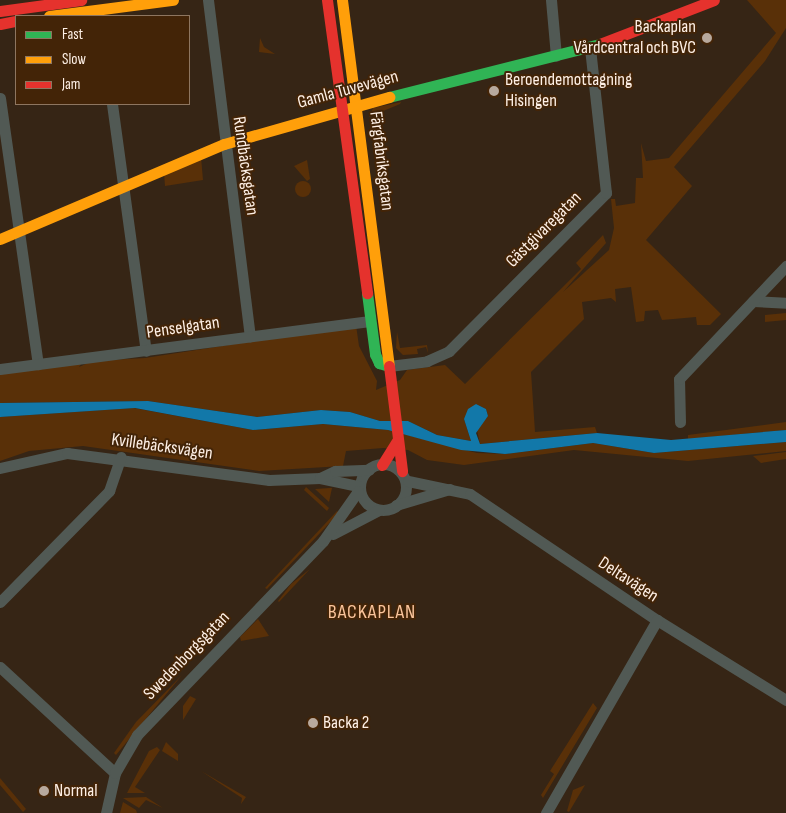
<!DOCTYPE html>
<html>
<head>
<meta charset="utf-8">
<style>
	body { margin:0 }
	#map { position:relative; width:786px; height:813px; overflow:hidden; background:#362515; font-family:"Sofia Sans Condensed",sans-serif }
	div>[style] { position:absolute }
	.green>* { inset:0; background:#593008 }
	.round { border-radius:50% }
	.water>* { inset:0; background:#1278a9 }
	.street>* { height:11px; margin:-5.5px; padding:0 5.5px; transform-origin:5.5px; border-radius:5.5px; background:#515954 }
	.street>.ring { margin:-5.5px; padding:0; box-sizing:content-box; background:none; border:11px solid #515954; border-radius:50% }
	.fast>* { height:11px; margin:-5.5px; padding:0 5.5px; transform-origin:5.5px; border-radius:5.5px; background:#30b455 }
	.slow>* { height:11px; margin:-5.5px; padding:0 5.5px; transform-origin:5.5px; border-radius:5.5px; background:#ff9f0a }
	.jam>* { height:11px; margin:-5.5px; padding:0 5.5px; transform-origin:5.5px; border-radius:5.5px; background:#e5322d }
	.dots>* { width:14px; height:14px; translate:-50% -50%; box-sizing:border-box; border:2px solid #432407; border-radius:50% }
	span { translate:-50% -50%; white-space:nowrap; text-align:center; line-height:1.15; -webkit-text-stroke:4px #432407; paint-order:stroke }
	.poi-label { font-size:18px; color:#fef0e6 }
	.right { translate:-100% -50%; text-align:right }
	.left { translate:0 -50%; text-align:left }
	.street-label { font-size:18px; color:#fef0e6 }
	.quarter-label { font-size:20px; color:#fac49b; letter-spacing:1px }
	.legend { position:absolute; left:15px; top:15px; width:175px; height:90px; box-sizing:border-box; background:#432407; border:1px solid #8e7660; margin:0; padding:6px 9px; list-style:none; font-size:15px; color:#fef0e6 }
	.legend li { display:flex; align-items:center; gap:10px; height:25px }
	.legend b { width:25px; border:1px solid #8e7660 }
</style>
</head>
<body>
<div id="map">
	<div class="green">
		<div style="clip-path:polygon(747px 0,786px 0,786px 28px,765px 61px,674px 167px,692px 186px,646px 240px,721px 314px,710px 325px,697px 325px,696px 317px,662px 320px,658px 310px,645px 311px,644px 321px,636px 322px,631px 287px,615px 289px,616px 302px,611px 298px,582px 302px,584px 319px,531px 372px,535px 432px,595px 427px,597px 433px,480px 444px,477px 430px,488px 416px,486px 409px,476px 404px,464px 419px,471px 441px,437px 435px,408px 421px,380px 421px,350px 412px,321px 410px,257px 417px,148px 401px,0 403px,0 373px,82px 363px,79px 367px,92px 361px,145px 358px,356px 325px,359px 346px,377px 381px,376px 390px,400px 380px,407px 370px,445px 365px,465px 384px,581px 269px,576px 263px,603px 235px,606px 243px,563px 292px,609px 250px,614px 228px,611px 199px,615px 199px,616px 206px,635px 203px,636px 178px,643px 178px,641px 143px,646px 161px,669px 158px,776px 33px)"></div>
		<div style="clip-path:polygon(260px 38px,264px 47px,275px 54px,259px 52px)"></div>
		<div style="clip-path:polygon(401px 102px,400px 104px,369px 117px,373px 108px)"></div>
		<div style="clip-path:polygon(201px 157px,203px 180px,165px 186px,164px 173px)"></div>
		<div style="clip-path:polygon(307px 160px,310px 179px,307px 181px,294px 166px)"></div>
		<div class="round" style="left:295px;top:181px;width:16px;height:16px"></div>
		<div style="clip-path:polygon(786px 313px,786px 320px,765px 322px,765px 315px)"></div>
		<div style="clip-path:polygon(397px 332px,400px 348px,427px 345px,428px 353px,426px 347px,417px 349px,418px 354px,403px 355px,396px 348px)"></div>
		<div style="clip-path:polygon(134px 408px,253px 430px,323px 424px,388px 430px,477px 453px,505px 454px,593px 443px,654px 453px,786px 442px,786px 451px,688px 461px,574px 450px,464px 465px,427px 460px,408px 450px,383px 448px,346px 451px,343px 466px,259px 471px,83px 446px,29px 451px,0 461px,0 417px)"></div>
		<div style="clip-path:polygon(786px 422px,786px 430px,688px 439px,688px 435px)"></div>
		<div style="clip-path:polygon(786px 452px,786px 459px,761px 463px,753px 456px)"></div>
		<div style="clip-path:polygon(306px 487px,329px 508px,327px 511px,304px 490px)"></div>
		<div style="clip-path:polygon(332px 488px,329px 502px,315px 489px,330px 488px)"></div>
		<div style="clip-path:polygon(337px 511px,339px 513px,267px 589px,265px 588px)"></div>
		<div style="clip-path:polygon(310px 569px,279px 602px,278px 601px,291px 584px)"></div>
		<div style="clip-path:polygon(258px 619px,269px 636px,241px 641px,240px 637px)"></div>
		<div style="clip-path:polygon(182px 675px,116px 755px,114px 753px,136px 722px)"></div>
		<div style="clip-path:polygon(190px 696px,196px 699px,183px 720px,183px 706px)"></div>
		<div style="clip-path:polygon(593px 703px,597px 708px,543px 798px,541px 795px,554px 774px,550px 771px)"></div>
		<div style="clip-path:polygon(166px 742px,178px 754px,178px 761px,162px 751px)"></div>
		<div style="clip-path:polygon(157px 747px,160px 750px,135px 787px,145px 793px,127px 793px,149px 751px)"></div>
		<div style="clip-path:polygon(201px 771px,246px 797px,241px 804px,242px 798px)"></div>
		<div style="clip-path:polygon(0 778px,26px 809px,23px 812px,0 785px)"></div>
		<div style="clip-path:polygon(585px 785px,569px 812px,567px 811px,573px 790px)"></div>
		<div style="clip-path:polygon(146px 797px,163px 808px,146px 800px,139px 808px,123px 798px)"></div>
		<div style="clip-path:polygon(123px 802px,136px 810px,137px 813px,120px 813px)"></div>
	</div>
	<div class="water">
		<div style="clip-path:polygon(148px 401px,257px 417px,321px 410px,350px 412px,380px 421px,408px 421px,437px 435px,471px 441px,464px 419px,468px 409px,476px 404px,486px 409px,488px 416px,476px 433px,480px 444px,597px 433px,671px 440px,786px 430px,786px 442px,654px 453px,593px 443px,505px 454px,461px 450px,388px 430px,323px 424px,253px 430px,135px 408px,0 417px,0 403px)"></div>
	</div>
	<div class="street">
		<div style="left:208px;top:0;width:339px;rotate:82.9deg"></div>
		<div style="left:551px;top:0;width:56px;rotate:84.9deg"></div>
		<div style="left:0;top:98px;width:269px;rotate:81.9deg"></div>
		<div style="left:112px;top:104px;width:249px;rotate:82.2deg"></div>
		<div style="left:753px;top:301px;width:33px;rotate:3deg"></div>
		<div style="left:389px;top:366px;width:38px;rotate:-7deg"></div>
		<div style="left:427px;top:361px;width:24px;rotate:-24deg"></div>
		<div style="left:449px;top:351px;width:223px;rotate:-45.2deg"></div>
		<div style="left:606px;top:193px;width:146px;rotate:-96.3deg"></div>
		<div style="left:0;top:369px;width:373px;rotate:-7.4deg"></div>
		<div style="left:680px;top:422px;width:43px;rotate:-91.3deg"></div>
		<div style="left:679px;top:379px;width:156px;rotate:-46.6deg"></div>
		<div class="ring" style="left:360px;top:464px;width:35px;height:35px"></div>
		<div style="left:0;top:468px;width:69px;rotate:-12.6deg"></div>
		<div style="left:67px;top:453px;width:204px;rotate:7.6deg"></div>
		<div style="left:269px;top:480px;width:51px;rotate:-2.2deg"></div>
		<div style="left:320px;top:478px;width:39px;rotate:12deg"></div>
		<div style="left:320px;top:478px;width:17px;rotate:-25deg"></div>
		<div style="left:335px;top:471px;width:34px;rotate:-2deg"></div>
		<div style="left:408px;top:481px;width:63px;rotate:11.8deg"></div>
		<div style="left:470px;top:494px;width:225px;rotate:34deg"></div>
		<div style="left:657px;top:620px;width:152px;rotate:31.8deg"></div>
		<div style="left:396px;top:505px;width:56px;rotate:-16.5deg"></div>
		<div style="left:333px;top:534px;width:52px;rotate:-27.6deg"></div>
		<div style="left:0;top:602px;width:156px;rotate:-45.5deg"></div>
		<div style="left:109px;top:491px;width:36px;rotate:-71deg"></div>
		<div style="left:0;top:667px;width:156px;rotate:42.7deg"></div>
		<div style="left:106px;top:813px;width:41px;rotate:-77.3deg"></div>
		<div style="left:115px;top:773px;width:44px;rotate:-59.9deg"></div>
		<div style="left:137px;top:735px;width:269px;rotate:-46.2deg"></div>
		<div style="left:323px;top:541px;width:61px;rotate:-55deg"></div>
		<div style="left:546px;top:813px;width:223px;rotate:-60.1deg"></div>
	</div>
	<div class="fast">
		<div style="left:389px;top:97px;width:218px;rotate:-14.1deg"></div>
		<div style="left:367px;top:293px;width:62px;rotate:82.5deg"></div>
		<div style="left:375px;top:354px;width:10px;rotate:66deg"></div>
		<div style="left:379px;top:363px;width:10px;rotate:17deg"></div>
	</div>
	<div class="slow">
		<div style="left:342px;top:0;width:369px;rotate:82.7deg"></div>
		<div style="left:49px;top:16px;width:125px;rotate:-7.4deg"></div>
		<div style="left:0;top:239px;width:243px;rotate:-23deg"></div>
		<div style="left:224px;top:144px;width:172px;rotate:-15.9deg"></div>
	</div>
	<div class="jam">
		<div style="left:327px;top:0;width:296px;rotate:82.2deg"></div>
		<div style="left:0;top:11px;width:82px;rotate:-7.7deg"></div>
		<div style="left:0;top:24px;width:16px;rotate:-11deg"></div>
		<div style="left:600px;top:44px;width:122px;rotate:-21.1deg"></div>
		<div style="left:389px;top:366px;width:106px;rotate:82.9deg"></div>
		<div style="left:382px;top:465px;width:28px;rotate:-58deg"></div>
	</div>
	<div class="dots">
		<div style="left:707px;top:38px;background:#b8a99d"></div>
		<div style="left:494px;top:91px;background:#b8a99d"></div>
		<div style="left:313px;top:723px;background:#b8a99d"></div>
		<div style="left:44px;top:791px;background:#b8a99d"></div>
	</div>
	<div class="poi-label">
		<span class="right" style="left:696px;top:38px">Backaplan<br>Vårdcentral och BVC</span>
		<span class="left" style="left:505px;top:91px">Beroendemottagning<br>Hisingen</span>
		<span class="left" style="left:323px;top:723px">Backa 2</span>
		<span class="left" style="left:54px;top:791px">Normal</span>
	</div>
	<div class="street-label">
		<span style="left:348px;top:90px;rotate:-15deg">Gamla Tuvevägen</span>
		<span style="left:381px;top:161px;rotate:83deg">Färgfabriksgatan</span>
		<span style="left:245px;top:166px;rotate:82deg">Rundbäcksgatan</span>
		<span style="left:544px;top:230px;rotate:-45deg">Gästgivaregatan</span>
		<span style="left:183px;top:328px;rotate:-8deg">Penselgatan</span>
		<span style="left:162px;top:447px;rotate:8deg">Kvillebäcksvägen</span>
		<span style="left:628px;top:580px;rotate:33deg">Deltavägen</span>
		<span style="left:187px;top:656px;rotate:-46deg">Swedenborgsgatan</span>
	</div>
	<div class="quarter-label">
		<span style="left:372px;top:612px">BACKAPLAN</span>
	</div>
	<ul class="legend">
	<li><b style="height:6px;background:#30b455"></b>Fast</li>
	<li><b style="height:6px;background:#ff9f0a"></b>Slow</li>
	<li><b style="height:6px;background:#e5322d"></b>Jam</li>
	</ul>
</div>
</body>
</html>
